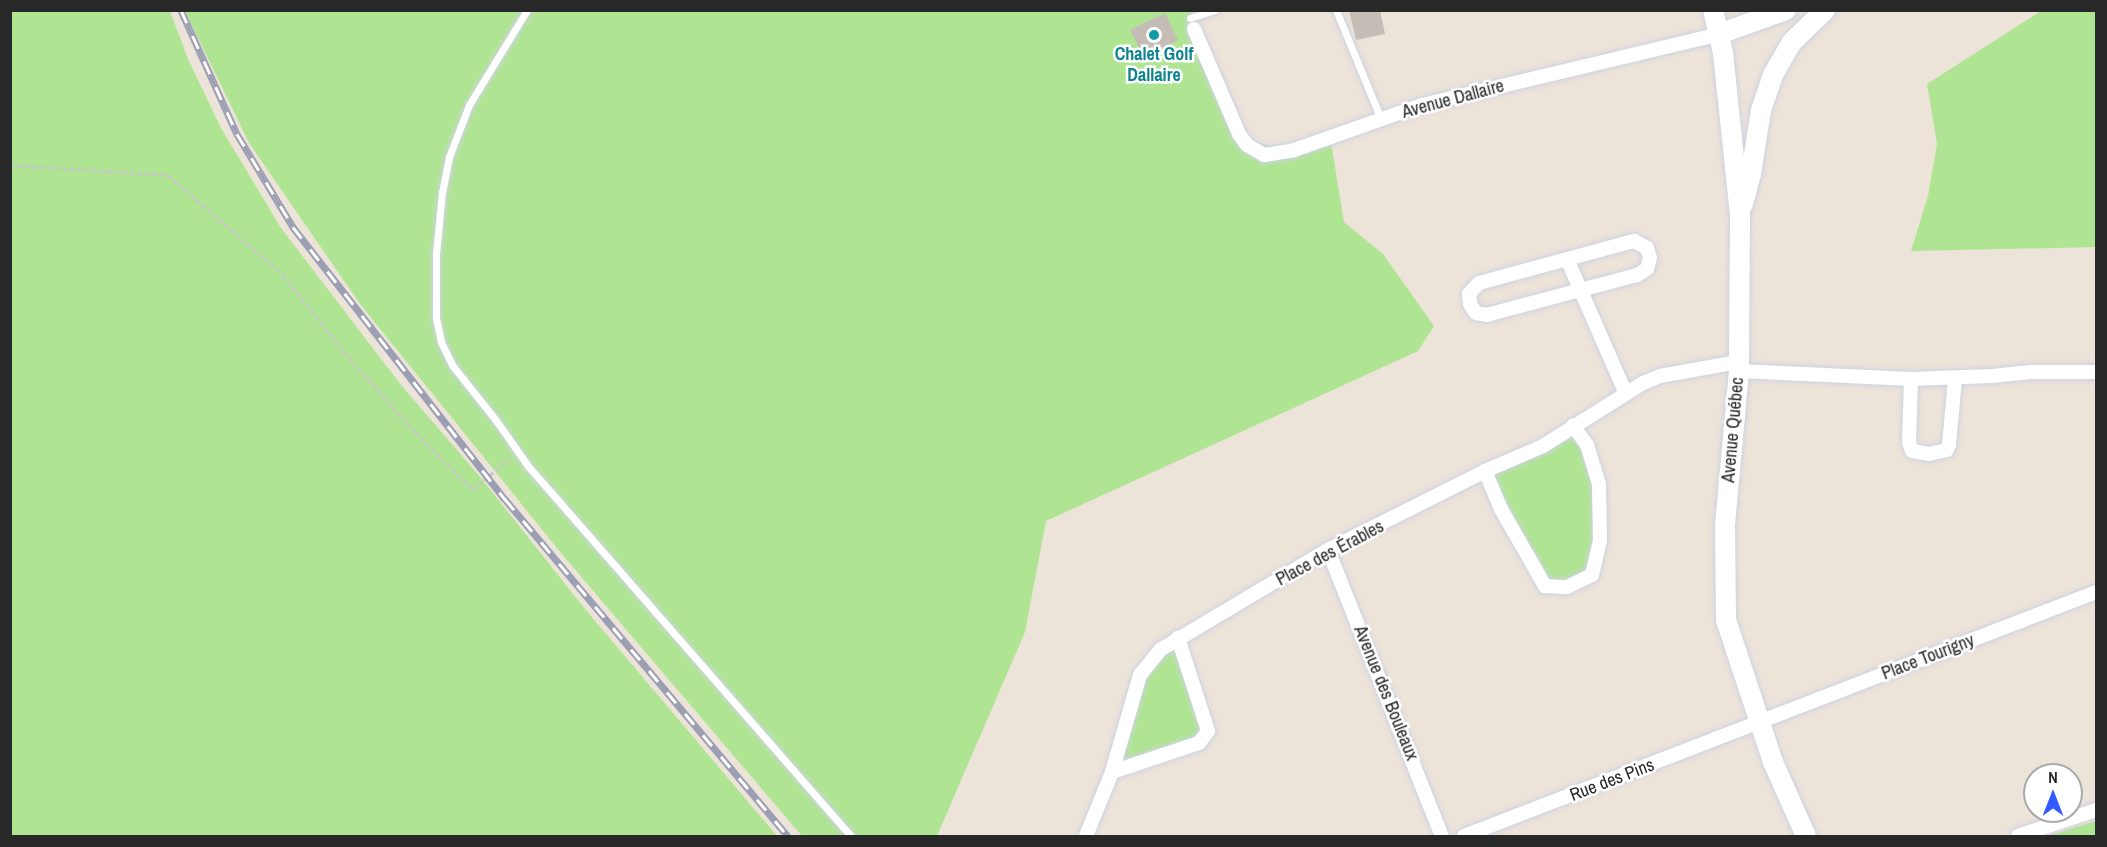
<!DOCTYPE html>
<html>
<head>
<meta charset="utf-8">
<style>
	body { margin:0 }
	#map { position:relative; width:2107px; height:847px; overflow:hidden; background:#ece3d9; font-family:"Archivo Narrow",sans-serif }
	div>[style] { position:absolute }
	.green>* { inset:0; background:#afe592 }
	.building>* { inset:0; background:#c3bdb6 }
	.path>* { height:3px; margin-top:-1.5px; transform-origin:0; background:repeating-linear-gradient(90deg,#c7c7c7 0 4.5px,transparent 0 7.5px) }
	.roads { filter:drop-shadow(0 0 2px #ced2e2) drop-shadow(0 0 2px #ced2e2) }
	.lane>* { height:7px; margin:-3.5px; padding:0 3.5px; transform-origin:3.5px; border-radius:3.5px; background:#fff }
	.street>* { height:14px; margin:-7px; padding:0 7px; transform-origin:7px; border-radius:7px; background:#fff }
	.secondary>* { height:20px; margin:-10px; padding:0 10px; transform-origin:10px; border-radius:10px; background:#fff }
	.rail>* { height:7px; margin-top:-3.5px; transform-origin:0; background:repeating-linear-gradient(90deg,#fff 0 14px,#9c9fb4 0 28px); box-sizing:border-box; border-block:2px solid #9c9fb4 }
	.dots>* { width:16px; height:16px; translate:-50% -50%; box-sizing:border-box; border:3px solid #fff; border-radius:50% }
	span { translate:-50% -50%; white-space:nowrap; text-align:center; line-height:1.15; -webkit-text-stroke:5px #fff; paint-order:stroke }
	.culture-label { font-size:18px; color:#0d838f; font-weight:700 }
	.street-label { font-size:18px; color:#282828 }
	.frame { position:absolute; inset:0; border:12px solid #282828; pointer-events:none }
	.north { position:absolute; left:2023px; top:763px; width:60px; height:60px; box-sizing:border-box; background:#fff; border:2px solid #a9a9a9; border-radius:50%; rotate:0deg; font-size:16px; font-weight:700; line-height:24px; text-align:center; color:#282828 }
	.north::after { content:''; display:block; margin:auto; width:21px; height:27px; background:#325aff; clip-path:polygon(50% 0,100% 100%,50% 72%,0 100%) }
</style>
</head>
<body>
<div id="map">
	<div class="green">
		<div style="clip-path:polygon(10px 11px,170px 11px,188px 59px,221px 128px,281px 228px,401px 385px,481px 478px,585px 609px,777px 836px,11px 836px)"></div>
		<div style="clip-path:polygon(185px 11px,1191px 11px,1237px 119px,1244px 132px,1253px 141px,1268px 146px,1294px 144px,1329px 130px,1344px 222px,1383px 254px,1434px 326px,1418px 351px,1046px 521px,1025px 632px,937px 836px,802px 836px,561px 553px,360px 304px,249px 143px)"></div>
		<div style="clip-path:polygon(2041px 11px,2096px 11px,2096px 247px,1911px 251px,1928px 196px,1937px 144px,1927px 84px)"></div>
		<div style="clip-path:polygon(1573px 426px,1599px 484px,1592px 575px,1545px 586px,1485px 471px)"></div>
		<div style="clip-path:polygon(1178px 638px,1204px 716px,1199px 743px,1112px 772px,1140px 675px)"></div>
		<div style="clip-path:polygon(2096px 821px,2096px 836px,2047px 836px)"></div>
	</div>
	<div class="building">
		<div style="clip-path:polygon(1349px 10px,1380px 10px,1385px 34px,1356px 40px)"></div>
		<div style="clip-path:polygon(1165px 13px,1178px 40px,1144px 57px,1130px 30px)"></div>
	</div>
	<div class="path">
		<div style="left:10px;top:165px;width:158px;rotate:3.6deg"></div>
		<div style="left:168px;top:175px;width:152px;rotate:41deg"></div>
		<div style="left:283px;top:275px;width:112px;rotate:51.5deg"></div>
		<div style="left:353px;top:363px;width:93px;rotate:48.1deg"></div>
		<div style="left:415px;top:432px;width:82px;rotate:45deg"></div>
		<div style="left:473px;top:490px;width:48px;rotate:-41.6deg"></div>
	</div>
	<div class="roads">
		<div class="lane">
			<div style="left:527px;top:10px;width:111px;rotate:121.4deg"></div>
			<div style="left:469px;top:105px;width:56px;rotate:111deg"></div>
			<div style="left:449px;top:157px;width:36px;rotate:101deg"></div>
			<div style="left:442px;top:192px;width:62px;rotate:95.5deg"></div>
			<div style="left:436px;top:254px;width:64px;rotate:90deg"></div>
			<div style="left:436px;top:318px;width:25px;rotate:78deg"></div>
			<div style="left:441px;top:342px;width:25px;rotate:64deg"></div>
			<div style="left:452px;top:365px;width:69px;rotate:51.5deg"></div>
			<div style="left:495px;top:419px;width:57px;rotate:54.9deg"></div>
			<div style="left:528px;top:466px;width:491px;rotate:48.9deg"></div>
			<div style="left:1336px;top:10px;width:118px;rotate:67.6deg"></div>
			<div style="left:1190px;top:18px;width:26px;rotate:-18deg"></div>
		</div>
		<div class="street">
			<div style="left:1194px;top:29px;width:114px;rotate:66.8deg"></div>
			<div style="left:1239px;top:134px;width:14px;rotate:54deg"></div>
			<div style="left:1247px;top:145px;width:20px;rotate:30deg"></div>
			<div style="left:1264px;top:155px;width:30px;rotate:-9deg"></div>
			<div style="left:1294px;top:150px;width:136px;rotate:-19.4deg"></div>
			<div style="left:1422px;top:105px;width:305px;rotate:-13.4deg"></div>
			<div style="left:1634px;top:241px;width:15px;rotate:28deg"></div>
			<div style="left:1647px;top:248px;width:10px;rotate:73deg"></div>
			<div style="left:1650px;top:258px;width:11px;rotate:105deg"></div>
			<div style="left:1647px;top:269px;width:12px;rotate:149deg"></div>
			<div style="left:1637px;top:275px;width:155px;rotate:165.1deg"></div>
			<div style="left:1487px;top:315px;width:11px;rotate:-170deg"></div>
			<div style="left:1476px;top:313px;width:11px;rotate:-124deg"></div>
			<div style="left:1470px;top:304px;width:10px;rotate:-96deg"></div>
			<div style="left:1469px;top:294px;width:15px;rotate:-48deg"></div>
			<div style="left:1479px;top:283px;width:161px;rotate:-15.2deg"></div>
			<div style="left:1567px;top:259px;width:145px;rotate:66.4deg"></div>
			<div style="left:1739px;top:371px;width:172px;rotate:2.7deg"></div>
			<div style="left:1911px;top:379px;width:81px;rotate:-2.1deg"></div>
			<div style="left:1992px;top:376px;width:39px;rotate:-6deg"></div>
			<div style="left:2031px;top:372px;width:65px"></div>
			<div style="left:1911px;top:379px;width:63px;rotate:91.8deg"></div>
			<div style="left:1909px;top:442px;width:9px;rotate:72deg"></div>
			<div style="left:1912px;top:451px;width:17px;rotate:10deg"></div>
			<div style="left:1929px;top:454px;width:18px;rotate:-13deg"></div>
			<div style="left:1947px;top:450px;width:5px;rotate:-68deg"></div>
			<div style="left:1949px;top:445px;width:66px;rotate:-84.8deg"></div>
			<div style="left:1485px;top:471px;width:41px;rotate:67.2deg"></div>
			<div style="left:1501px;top:509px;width:89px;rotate:60.3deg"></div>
			<div style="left:1545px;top:586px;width:22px;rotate:3deg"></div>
			<div style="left:1567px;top:587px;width:28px;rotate:-26deg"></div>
			<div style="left:1592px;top:575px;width:35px;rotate:-77deg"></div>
			<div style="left:1600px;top:541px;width:57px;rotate:-91deg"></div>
			<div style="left:1599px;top:484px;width:41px;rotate:-107.1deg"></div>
			<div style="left:1587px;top:445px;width:24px;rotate:-126deg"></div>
			<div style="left:1328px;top:550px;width:308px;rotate:68.3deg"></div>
			<div style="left:1112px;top:772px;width:92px;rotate:-18.4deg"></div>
			<div style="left:1199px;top:743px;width:15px;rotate:-53deg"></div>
			<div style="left:1208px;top:731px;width:98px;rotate:-107.9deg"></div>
			<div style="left:1086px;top:836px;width:69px;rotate:-67.9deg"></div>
			<div style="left:1112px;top:772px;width:101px;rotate:-73.9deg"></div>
			<div style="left:1140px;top:675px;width:32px;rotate:-51deg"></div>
			<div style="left:1160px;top:650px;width:196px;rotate:-30.8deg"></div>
			<div style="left:1328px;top:550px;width:176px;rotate:-26.7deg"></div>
			<div style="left:1485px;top:471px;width:63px;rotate:-23.3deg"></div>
			<div style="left:1543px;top:446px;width:118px;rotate:-32.2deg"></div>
			<div style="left:1643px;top:383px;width:18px;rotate:-22deg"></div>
			<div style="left:1660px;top:376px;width:79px;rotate:-10.2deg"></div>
			<div style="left:1464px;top:836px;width:677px;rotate:-21.11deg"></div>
			<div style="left:2018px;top:836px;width:82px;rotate:-18.4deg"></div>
		</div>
		<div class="secondary">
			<div style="left:1713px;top:10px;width:44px;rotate:76.9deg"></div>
			<div style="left:1723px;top:53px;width:163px;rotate:84deg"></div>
			<div style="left:1740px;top:215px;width:156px;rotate:90.4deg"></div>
			<div style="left:1739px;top:371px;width:155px;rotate:95.2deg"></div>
			<div style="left:1725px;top:525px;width:95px;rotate:89.4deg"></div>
			<div style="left:1726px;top:620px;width:150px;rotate:71.7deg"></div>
			<div style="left:1773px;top:762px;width:81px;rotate:66deg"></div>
			<div style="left:1719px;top:34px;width:71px;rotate:-19.7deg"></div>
			<div style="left:1743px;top:204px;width:31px;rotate:-75deg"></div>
			<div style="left:1751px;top:174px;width:65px;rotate:-81.1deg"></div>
			<div style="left:1761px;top:110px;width:39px;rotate:-71deg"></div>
			<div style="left:1774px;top:73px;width:36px;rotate:-60deg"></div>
			<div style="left:1792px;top:42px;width:46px;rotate:-44.1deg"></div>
		</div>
	</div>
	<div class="rail">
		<div style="left:181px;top:10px;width:136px;rotate:65.7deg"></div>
		<div style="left:237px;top:134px;width:109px;rotate:58.9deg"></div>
		<div style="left:293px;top:227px;width:345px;rotate:52.1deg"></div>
		<div style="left:505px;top:499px;width:440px;rotate:50deg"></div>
	</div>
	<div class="dots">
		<div style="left:1154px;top:35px;background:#0f9aa8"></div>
	</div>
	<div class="culture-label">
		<span style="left:1154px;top:65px">Chalet Golf<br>Dallaire</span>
	</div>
	<div class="street-label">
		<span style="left:1453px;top:99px;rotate:-15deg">Avenue Dallaire</span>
		<span style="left:1733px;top:430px;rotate:-85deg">Avenue Québec</span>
		<span style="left:1330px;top:553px;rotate:-28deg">Place des Érables</span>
		<span style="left:1928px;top:657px;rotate:-21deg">Place Tourigny</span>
		<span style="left:1386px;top:693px;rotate:68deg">Avenue des Bouleaux</span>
		<span style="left:1612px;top:780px;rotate:-21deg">Rue des Pins</span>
	</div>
	<div class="frame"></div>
	<div class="north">N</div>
</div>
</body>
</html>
